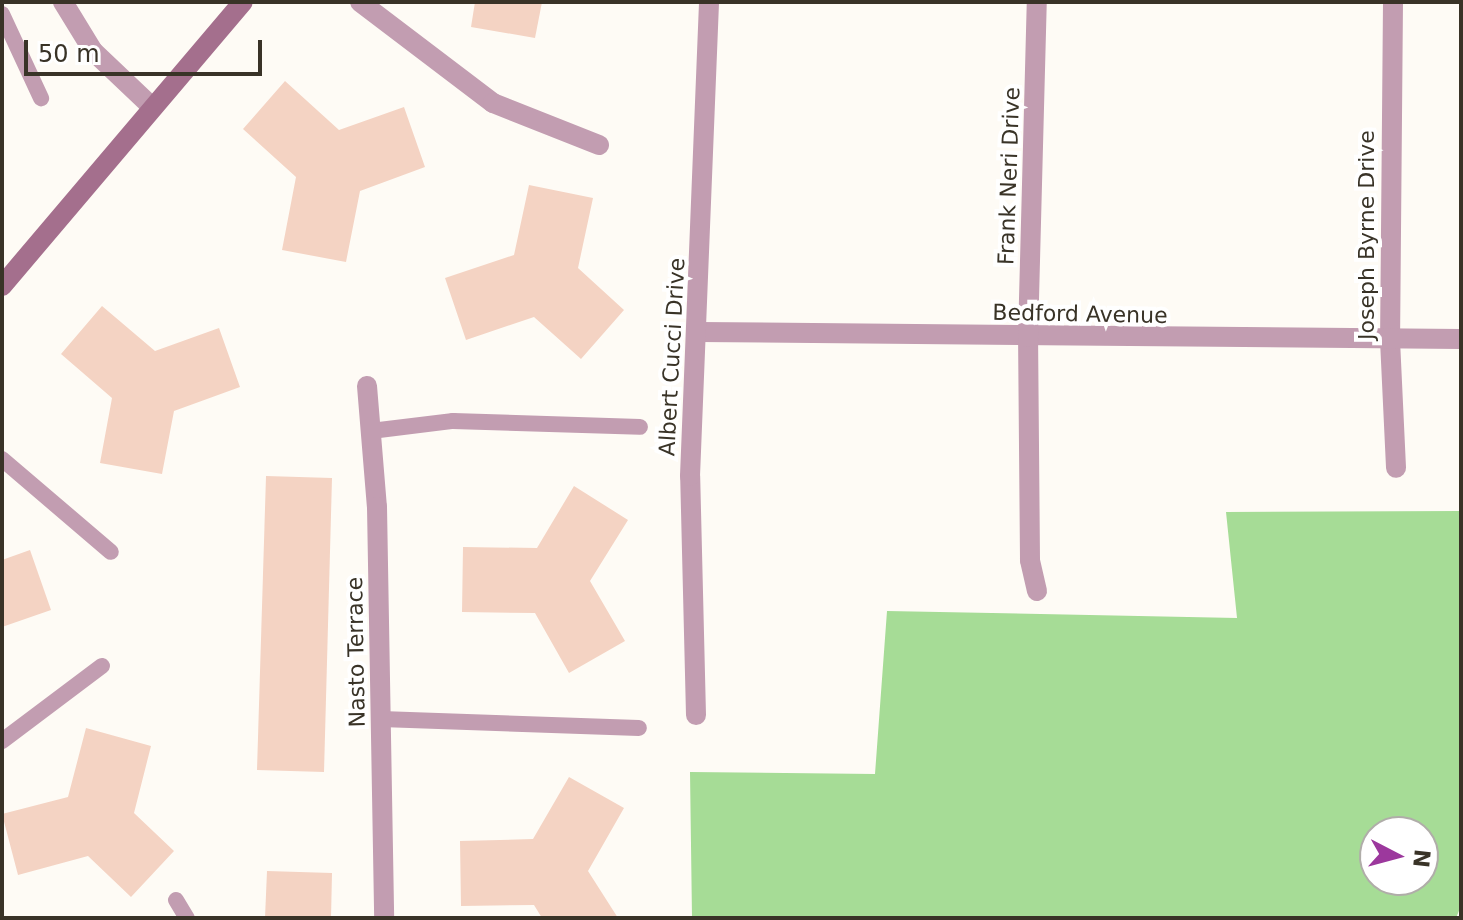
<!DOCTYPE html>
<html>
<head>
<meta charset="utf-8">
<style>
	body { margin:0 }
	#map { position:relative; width:1463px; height:920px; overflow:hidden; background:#fefbf5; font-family:"DejaVu Sans",sans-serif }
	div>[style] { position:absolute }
	.green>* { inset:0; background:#a6dc96 }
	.building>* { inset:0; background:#f4d3c3 }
	.lane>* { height:16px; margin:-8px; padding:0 8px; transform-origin:8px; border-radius:8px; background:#c29db1 }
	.street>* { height:20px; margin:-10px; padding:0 10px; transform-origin:10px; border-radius:10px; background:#c29db1 }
	.secondary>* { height:20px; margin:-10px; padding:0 10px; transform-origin:10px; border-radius:10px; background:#a46f8d }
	span { translate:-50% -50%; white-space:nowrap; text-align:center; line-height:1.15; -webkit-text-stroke:8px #fff; paint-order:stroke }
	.street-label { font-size:22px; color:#393327 }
	.frame { position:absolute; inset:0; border:4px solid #393327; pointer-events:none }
	.north { position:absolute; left:1359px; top:816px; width:80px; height:80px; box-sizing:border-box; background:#fff; border:2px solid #b0ada9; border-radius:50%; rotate:96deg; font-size:22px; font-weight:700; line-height:32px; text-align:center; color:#393327 }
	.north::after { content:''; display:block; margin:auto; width:28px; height:36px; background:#9c389d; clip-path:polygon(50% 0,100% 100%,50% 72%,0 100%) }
	.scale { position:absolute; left:24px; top:40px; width:238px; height:36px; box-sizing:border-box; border:4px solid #393327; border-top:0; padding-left:10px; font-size:24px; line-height:28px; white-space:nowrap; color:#393327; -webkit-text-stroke:6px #fff; paint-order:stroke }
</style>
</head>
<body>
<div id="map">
	<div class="green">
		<div style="clip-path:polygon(evenodd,1461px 511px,1461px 906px,1456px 918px,692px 918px,690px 772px,875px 774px,887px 611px,1237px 618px,1226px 512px,1461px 511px,1375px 832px,1423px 832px,1423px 880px,1375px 880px,1375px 832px)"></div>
	</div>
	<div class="building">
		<div style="clip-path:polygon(475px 2px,542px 2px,535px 38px,471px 27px)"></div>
		<div style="clip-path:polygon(285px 81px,339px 130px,404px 107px,425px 167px,360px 191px,346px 262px,282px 250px,296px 177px,243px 129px)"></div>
		<div style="clip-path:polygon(529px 185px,593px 198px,578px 268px,624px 310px,581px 359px,534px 317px,466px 340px,445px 278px,514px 255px)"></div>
		<div style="clip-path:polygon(102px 306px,155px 351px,219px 328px,240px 387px,174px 411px,162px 474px,100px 463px,112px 398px,61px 354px)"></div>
		<div style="clip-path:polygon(266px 476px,332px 478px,324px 772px,257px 770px)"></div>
		<div style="clip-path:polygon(574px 486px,628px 520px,590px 581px,625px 641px,569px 673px,535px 613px,462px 612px,463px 547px,537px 548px)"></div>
		<div style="clip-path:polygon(30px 550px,51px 610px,2px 627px,2px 560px)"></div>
		<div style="clip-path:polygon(86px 728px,151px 746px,134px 813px,174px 851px,131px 897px,88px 856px,18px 875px,2px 814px,68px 797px)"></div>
		<div style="clip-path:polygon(569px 777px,624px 808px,588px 871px,618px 918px,542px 918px,534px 905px,461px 906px,460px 841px,533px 839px)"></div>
		<div style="clip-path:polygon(267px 871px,332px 873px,331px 918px,265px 918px)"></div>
	</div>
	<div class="lane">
		<div style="left:2px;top:14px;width:93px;rotate:65.1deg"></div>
		<div style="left:371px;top:431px;width:83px;rotate:-7deg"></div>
		<div style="left:453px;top:421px;width:187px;rotate:1.8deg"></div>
		<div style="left:2px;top:459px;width:143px;rotate:40.5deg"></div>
		<div style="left:381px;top:719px;width:258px;rotate:2deg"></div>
		<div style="left:2px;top:741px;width:125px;rotate:-36.9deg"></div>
		<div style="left:176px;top:900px;width:21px;rotate:59deg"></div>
	</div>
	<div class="street">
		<div style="left:63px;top:2px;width:57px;rotate:58.5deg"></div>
		<div style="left:93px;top:51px;width:81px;rotate:43.5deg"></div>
		<div style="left:360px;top:2px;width:167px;rotate:37.2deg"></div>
		<div style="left:493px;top:103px;width:114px;rotate:21.6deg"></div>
		<div style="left:1393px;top:2px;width:338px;rotate:90.5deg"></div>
		<div style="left:1390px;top:340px;width:128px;rotate:87.3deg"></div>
		<div style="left:699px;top:332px;width:762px;rotate:0.53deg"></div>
		<div style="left:367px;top:386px;width:121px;rotate:85.3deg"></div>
		<div style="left:377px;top:507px;width:411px;rotate:89deg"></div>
		<div style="left:1037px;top:591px;width:32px;rotate:-103deg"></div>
		<div style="left:1030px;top:560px;width:223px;rotate:-90.5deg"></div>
		<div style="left:1028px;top:337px;width:335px;rotate:-88.5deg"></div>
		<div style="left:696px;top:715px;width:239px;rotate:-91.4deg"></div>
		<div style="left:690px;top:476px;width:474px;rotate:-87.7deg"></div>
	</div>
	<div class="secondary">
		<div style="left:2px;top:286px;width:372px;rotate:-49.7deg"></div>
	</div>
	<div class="street-label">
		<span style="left:1009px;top:176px;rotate:-88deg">Frank Neri Drive</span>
		<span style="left:1367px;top:235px;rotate:-90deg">Joseph Byrne Drive</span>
		<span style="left:1080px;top:314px;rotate:1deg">Bedford Avenue</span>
		<span style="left:672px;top:357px;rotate:-87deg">Albert Cucci Drive</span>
		<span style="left:356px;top:652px;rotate:-91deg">Nasto Terrace</span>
	</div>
	<div class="frame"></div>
	<div class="north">N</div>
	<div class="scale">50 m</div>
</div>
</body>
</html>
